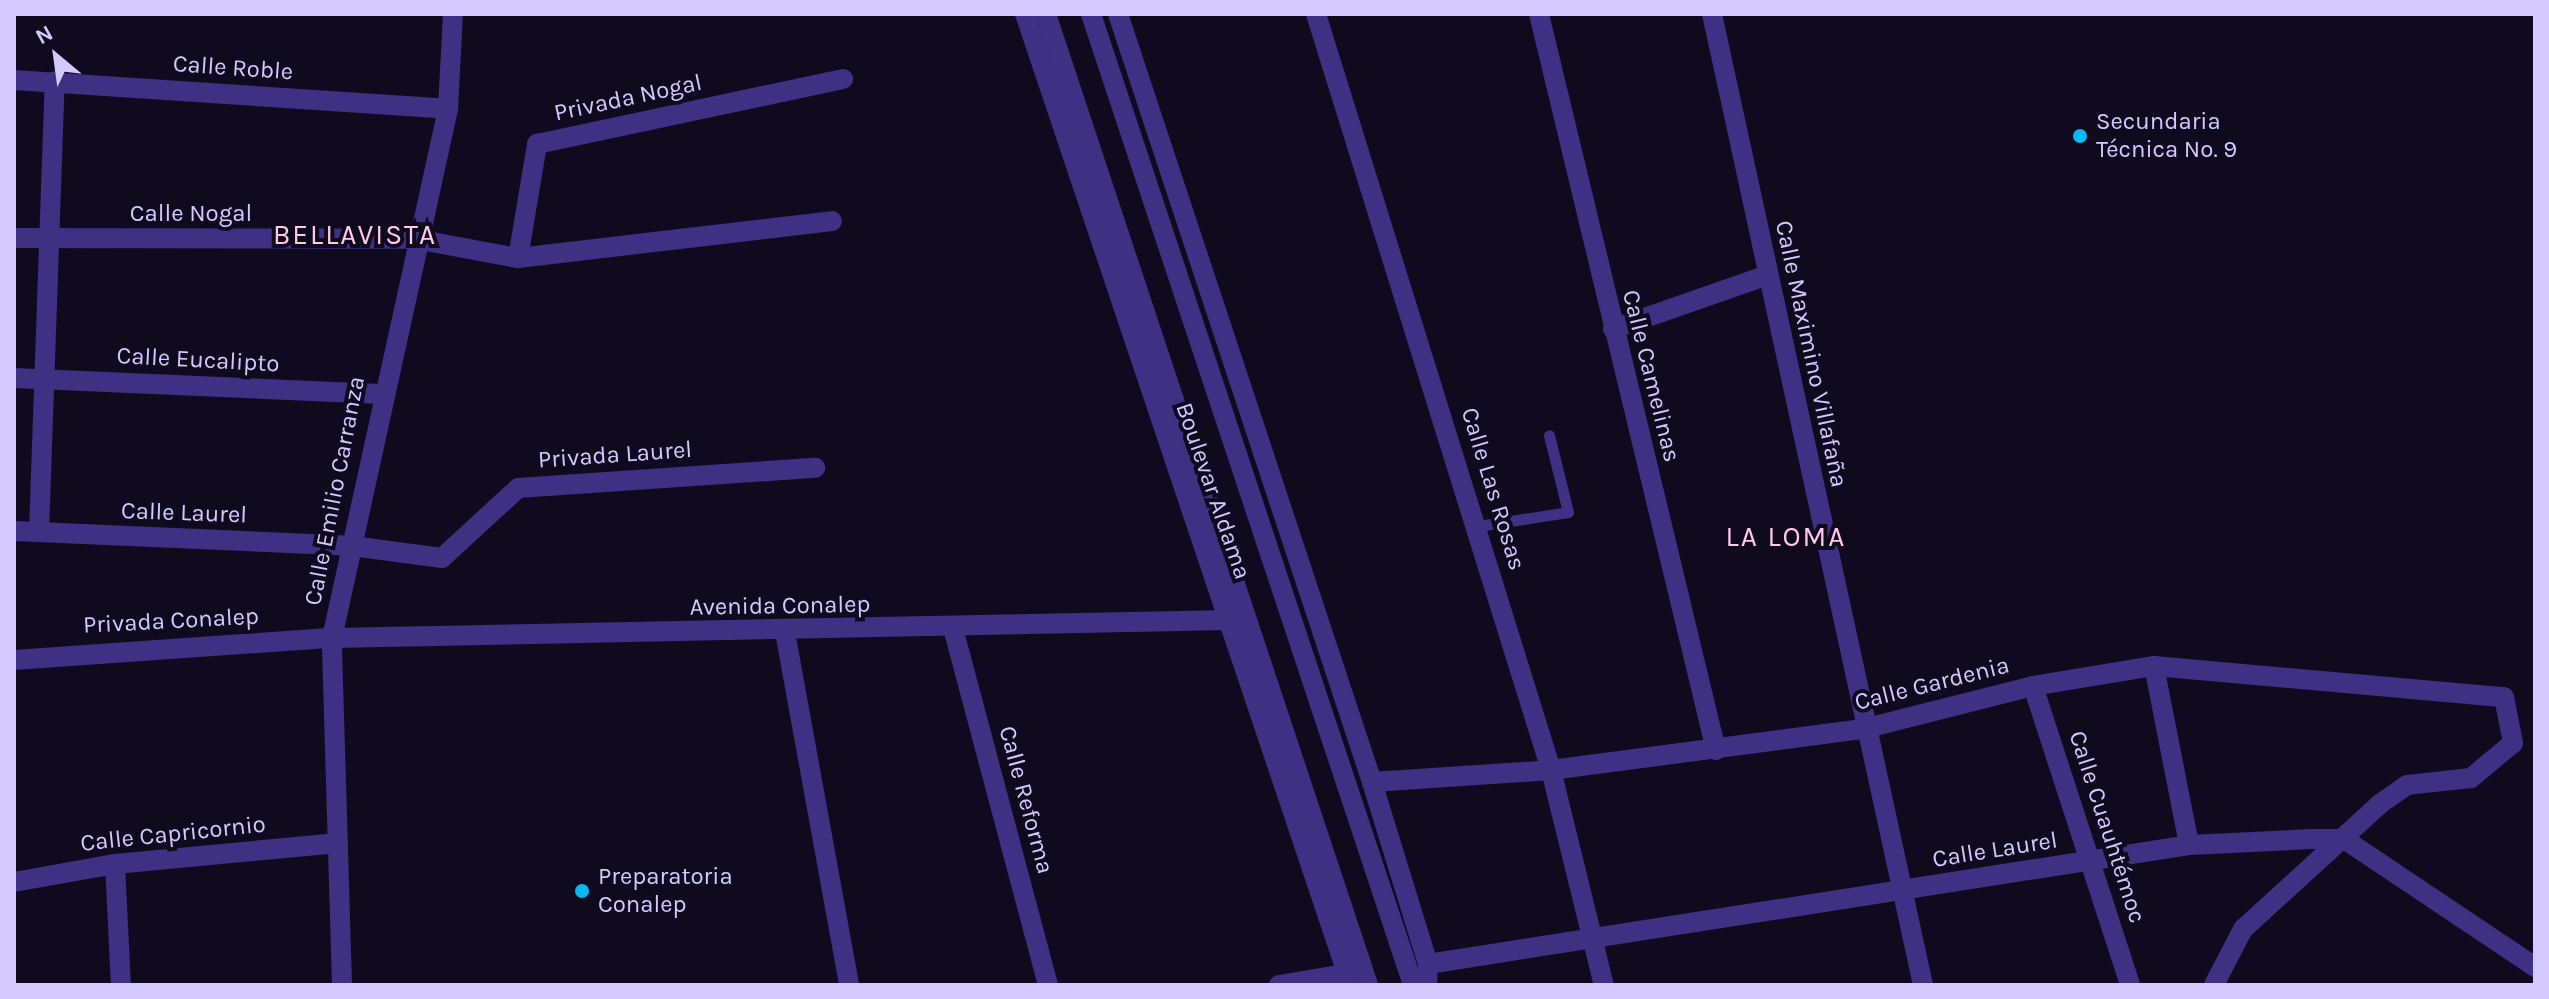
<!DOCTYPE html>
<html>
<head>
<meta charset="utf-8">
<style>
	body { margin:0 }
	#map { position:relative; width:2549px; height:999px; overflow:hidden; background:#100a1f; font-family:Karla,sans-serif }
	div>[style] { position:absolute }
	.service>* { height:11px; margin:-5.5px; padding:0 5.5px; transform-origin:5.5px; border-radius:5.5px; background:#3e3083 }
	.minor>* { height:20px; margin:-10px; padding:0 10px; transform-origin:10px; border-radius:10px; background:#3e3083 }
	.tertiary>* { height:20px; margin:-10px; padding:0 10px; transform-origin:10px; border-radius:10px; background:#3e3083 }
	.dots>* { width:22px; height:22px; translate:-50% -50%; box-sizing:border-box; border:4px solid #100a1f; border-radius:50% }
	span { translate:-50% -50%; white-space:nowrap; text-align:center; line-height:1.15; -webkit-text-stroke:8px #100a1f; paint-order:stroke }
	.street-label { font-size:24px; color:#d5c8ff }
	.poi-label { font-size:24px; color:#d5c8ff }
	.left { translate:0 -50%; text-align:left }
	.quarter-label { font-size:28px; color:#ffcae5; letter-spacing:2px }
	.frame { position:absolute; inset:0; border:16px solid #d5c8ff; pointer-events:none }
	.north { position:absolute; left:16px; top:16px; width:80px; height:80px; -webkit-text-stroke:6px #100a1f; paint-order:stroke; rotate:331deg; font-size:22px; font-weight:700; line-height:32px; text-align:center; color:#d5c8ff }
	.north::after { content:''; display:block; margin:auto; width:28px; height:36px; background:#d5c8ff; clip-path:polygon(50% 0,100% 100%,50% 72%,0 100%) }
</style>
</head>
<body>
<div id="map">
	<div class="service">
		<div style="left:1478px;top:526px;width:91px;rotate:-8.8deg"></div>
		<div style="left:1568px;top:512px;width:79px;rotate:-103.9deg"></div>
	</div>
	<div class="minor">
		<div style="left:1025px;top:14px;width:1024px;rotate:71.44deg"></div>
		<div style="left:1118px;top:14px;width:809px;rotate:71.7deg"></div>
		<div style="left:1372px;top:782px;width:190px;rotate:72.9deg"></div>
		<div style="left:1428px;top:964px;width:21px;rotate:93deg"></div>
		<div style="left:1316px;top:14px;width:792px;rotate:72.73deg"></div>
		<div style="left:1551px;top:770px;width:221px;rotate:76.2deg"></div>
		<div style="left:1539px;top:14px;width:757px;rotate:76.48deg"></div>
		<div style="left:1712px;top:14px;width:994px;rotate:77.74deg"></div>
		<div style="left:14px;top:80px;width:435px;rotate:3.8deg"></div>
		<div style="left:14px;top:238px;width:402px;rotate:0.1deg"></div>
		<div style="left:416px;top:239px;width:104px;rotate:10.6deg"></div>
		<div style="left:518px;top:258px;width:316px;rotate:-6.7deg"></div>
		<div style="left:518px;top:258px;width:116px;rotate:-80.5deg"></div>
		<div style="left:537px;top:144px;width:313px;rotate:-12deg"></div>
		<div style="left:1613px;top:329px;width:164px;rotate:-19.2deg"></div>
		<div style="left:14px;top:378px;width:367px;rotate:2.5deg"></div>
		<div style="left:14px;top:531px;width:338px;rotate:2.5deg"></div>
		<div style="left:352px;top:546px;width:91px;rotate:7.6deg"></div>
		<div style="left:442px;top:558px;width:103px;rotate:-42.6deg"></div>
		<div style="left:518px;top:488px;width:298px;rotate:-3.9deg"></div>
		<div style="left:39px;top:532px;width:451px;rotate:-88deg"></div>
		<div style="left:953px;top:628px;width:369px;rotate:75.1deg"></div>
		<div style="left:785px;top:632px;width:359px;rotate:79.7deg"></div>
		<div style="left:14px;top:660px;width:319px;rotate:-4deg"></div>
		<div style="left:332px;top:638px;width:898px;rotate:-1.15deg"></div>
		<div style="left:2154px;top:666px;width:182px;rotate:78.9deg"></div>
		<div style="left:2033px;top:686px;width:314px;rotate:72deg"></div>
		<div style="left:1372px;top:782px;width:179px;rotate:-3.8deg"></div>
		<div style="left:1551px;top:770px;width:315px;rotate:-7.5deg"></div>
		<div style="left:1863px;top:729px;width:175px;rotate:-14.2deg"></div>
		<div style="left:2033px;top:686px;width:123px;rotate:-9.4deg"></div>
		<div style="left:2154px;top:666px;width:351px;rotate:5.1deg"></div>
		<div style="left:2504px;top:697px;width:47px;rotate:78.9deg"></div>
		<div style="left:2513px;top:743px;width:55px;rotate:140.2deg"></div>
		<div style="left:2471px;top:778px;width:64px;rotate:173.8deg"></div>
		<div style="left:2407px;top:785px;width:33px;rotate:145deg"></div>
		<div style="left:2380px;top:804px;width:185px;rotate:137.6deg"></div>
		<div style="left:2243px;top:929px;width:63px;rotate:117.4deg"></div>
		<div style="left:115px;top:864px;width:121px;rotate:87.2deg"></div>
		<div style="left:14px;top:882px;width:103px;rotate:-10.1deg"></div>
		<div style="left:115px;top:864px;width:224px;rotate:-5.4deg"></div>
		<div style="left:1428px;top:964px;width:770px;rotate:-8.89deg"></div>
		<div style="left:2189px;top:845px;width:121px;rotate:-2.8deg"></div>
		<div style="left:2310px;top:839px;width:34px"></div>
		<div style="left:2344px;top:839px;width:230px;rotate:33.8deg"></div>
		<div style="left:342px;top:985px;width:347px;rotate:-91.7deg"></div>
		<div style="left:332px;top:638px;width:542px;rotate:-77.63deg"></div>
		<div style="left:448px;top:109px;width:95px;rotate:-87deg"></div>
		<div style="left:1279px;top:985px;width:66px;rotate:-9.6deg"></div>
	</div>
	<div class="tertiary">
		<div style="left:1046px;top:14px;width:1023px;rotate:71.65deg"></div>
		<div style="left:1091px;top:14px;width:1023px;rotate:71.65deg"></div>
	</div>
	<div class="dots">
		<div style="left:2080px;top:136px;background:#00bbf3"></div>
		<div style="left:582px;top:891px;background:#00bbf3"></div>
	</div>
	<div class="street-label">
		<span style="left:233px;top:68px;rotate:4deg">Calle Roble</span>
		<span style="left:628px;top:98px;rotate:-12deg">Privada Nogal</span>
		<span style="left:191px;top:214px">Calle Nogal</span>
		<span style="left:1811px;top:354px;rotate:78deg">Calle Maximino Villafaña</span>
		<span style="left:198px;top:360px;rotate:3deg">Calle Eucalipto</span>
		<span style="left:1651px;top:376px;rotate:76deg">Calle Camelinas</span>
		<span style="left:615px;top:455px;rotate:-4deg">Privada Laurel</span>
		<span style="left:1493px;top:489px;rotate:73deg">Calle Las Rosas</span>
		<span style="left:335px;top:491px;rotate:-79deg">Calle Emilio Carranza</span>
		<span style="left:1213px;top:491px;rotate:71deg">Boulevar Aldama</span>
		<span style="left:184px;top:513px;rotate:2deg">Calle Laurel</span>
		<span style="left:780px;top:606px;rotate:-1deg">Avenida Conalep</span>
		<span style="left:171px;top:621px;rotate:-3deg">Privada Conalep</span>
		<span style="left:1932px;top:684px;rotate:-14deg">Calle Gardenia</span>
		<span style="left:1026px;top:800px;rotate:75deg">Calle Reforma</span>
		<span style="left:2107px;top:827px;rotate:72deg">Calle Cuauhtémoc</span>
		<span style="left:173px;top:834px;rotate:-6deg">Calle Capricornio</span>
		<span style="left:1995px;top:850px;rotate:-9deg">Calle Laurel</span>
	</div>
	<div class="poi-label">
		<span class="left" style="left:2096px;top:136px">Secundaria<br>Técnica No. 9</span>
		<span class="left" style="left:598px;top:891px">Preparatoria<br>Conalep</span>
	</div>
	<div class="quarter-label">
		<span style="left:355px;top:235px">BELLAVISTA</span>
		<span style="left:1786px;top:537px">LA LOMA</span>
	</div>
	<div class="frame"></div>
	<div class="north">N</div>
</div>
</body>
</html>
